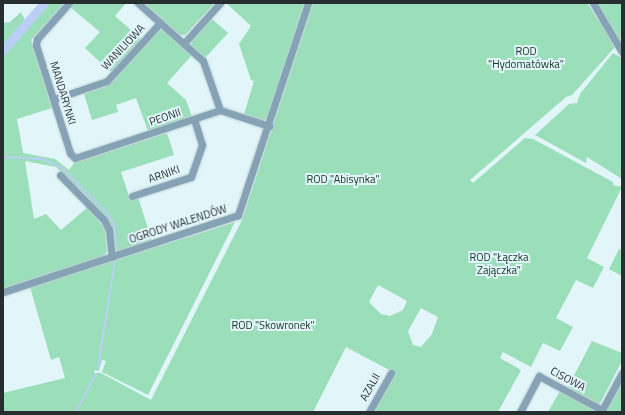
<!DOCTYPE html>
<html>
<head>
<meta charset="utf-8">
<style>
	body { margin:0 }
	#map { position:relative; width:625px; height:415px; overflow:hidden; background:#e2f6fa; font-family:"Titillium Web",sans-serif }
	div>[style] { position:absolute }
	.green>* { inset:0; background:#9bdeba }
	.stream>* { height:1.5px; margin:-0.75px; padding:0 0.75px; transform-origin:0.75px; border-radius:0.75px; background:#bacff5 }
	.river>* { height:9px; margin:-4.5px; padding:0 4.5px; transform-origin:4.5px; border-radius:4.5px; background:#bacff5 }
	.roads { filter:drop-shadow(0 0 1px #c0d2d6) drop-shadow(0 0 1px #c0d2d6) }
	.minor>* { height:7px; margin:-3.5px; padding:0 3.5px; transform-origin:3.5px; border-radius:3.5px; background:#86a3b6 }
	span { translate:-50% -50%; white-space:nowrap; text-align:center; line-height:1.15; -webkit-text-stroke:4px #e2f6fa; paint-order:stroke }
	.street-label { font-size:11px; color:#272e30 }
	.park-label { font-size:11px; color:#123424 }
	.frame { position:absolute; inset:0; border:4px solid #272e30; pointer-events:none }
</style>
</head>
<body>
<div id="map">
	<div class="green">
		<div style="clip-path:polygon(47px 3px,65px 3px,31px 40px,52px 108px,17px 119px,23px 153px,55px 159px,69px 170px,74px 163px,167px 133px,174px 155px,121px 172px,130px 199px,138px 197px,152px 241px,114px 253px,105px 217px,85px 194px,56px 167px,25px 161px,34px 219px,46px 214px,61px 230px,88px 207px,105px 229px,107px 251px,104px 256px,3px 289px,3px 23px,10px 22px,21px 12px,27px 24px)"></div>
		<div style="clip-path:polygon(75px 3px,126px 3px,115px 16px,141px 39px,111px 72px,85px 48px,100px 32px,70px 7px)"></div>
		<div style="clip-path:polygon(144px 3px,215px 3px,185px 35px,180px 35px)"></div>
		<div style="clip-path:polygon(226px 3px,303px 3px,304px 5px,268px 117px,263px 121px,244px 114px,254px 81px,251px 80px,239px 44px,251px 26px)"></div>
		<div style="clip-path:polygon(evenodd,313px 3px,587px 3px,616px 46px,572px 95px,566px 97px,470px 180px,473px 183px,525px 138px,533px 139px,613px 182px,613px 185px,622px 187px,587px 258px,604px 267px,593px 288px,576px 280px,556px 318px,573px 327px,560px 351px,543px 343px,531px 367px,503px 352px,500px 358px,521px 370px,498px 412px,379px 412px,374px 409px,393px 372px,346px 347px,313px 412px,3px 412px,3px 393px,65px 378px,59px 357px,51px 360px,30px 287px,235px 222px,148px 395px,102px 372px,106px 361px,102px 360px,99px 371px,95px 370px,94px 373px,101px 373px,151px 400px,242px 220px,313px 3px,378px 285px,407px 301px,403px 310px,390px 316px,381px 314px,369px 302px,378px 285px,313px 3px,421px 308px,438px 317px,432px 334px,421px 347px,413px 345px,408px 331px,421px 308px)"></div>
		<div style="clip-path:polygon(596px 3px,622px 3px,622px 48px,613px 30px)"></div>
		<div style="clip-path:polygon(211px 18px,228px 33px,205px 58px,191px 45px,191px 40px)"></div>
		<div style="clip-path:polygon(159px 30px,163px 30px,192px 55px,167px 83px,186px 100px,192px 117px,148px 131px,136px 98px,116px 105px,118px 112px,92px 120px,84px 94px,109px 85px)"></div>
		<div style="clip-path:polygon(613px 53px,622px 58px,622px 179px,587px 157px,586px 163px,535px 135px,569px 104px,577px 103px,580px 94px)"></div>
		<div style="clip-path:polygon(619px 249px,622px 250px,622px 276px,609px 269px)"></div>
		<div style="clip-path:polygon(592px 341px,622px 353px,622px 361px,599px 405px,568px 387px)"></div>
		<div style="clip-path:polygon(622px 382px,622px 412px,606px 412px)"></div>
		<div style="clip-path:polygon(560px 391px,596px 411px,595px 412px,548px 412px)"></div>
	</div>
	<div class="stream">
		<div style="left:3px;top:157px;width:40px;rotate:2.9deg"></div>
		<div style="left:43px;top:159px;width:23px;rotate:25deg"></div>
		<div style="left:64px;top:169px;width:61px;rotate:45deg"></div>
		<div style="left:107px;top:212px;width:15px;rotate:58deg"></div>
		<div style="left:115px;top:225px;width:26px;rotate:86deg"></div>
		<div style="left:98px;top:368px;width:108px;rotate:-81deg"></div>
		<div style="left:76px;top:412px;width:43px;rotate:-62.2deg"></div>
	</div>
	<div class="river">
		<div style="left:3px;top:50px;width:62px;rotate:-48.9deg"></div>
	</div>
	<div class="roads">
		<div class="minor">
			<div style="left:69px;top:3px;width:48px;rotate:131.6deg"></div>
			<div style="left:37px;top:39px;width:6px;rotate:99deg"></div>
			<div style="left:36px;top:45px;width:113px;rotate:72.5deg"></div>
			<div style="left:70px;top:153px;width:7px;rotate:45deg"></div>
			<div style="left:75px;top:158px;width:153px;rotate:-18.3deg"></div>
			<div style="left:220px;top:110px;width:52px;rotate:18.1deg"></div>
			<div style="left:138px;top:3px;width:87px;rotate:41.7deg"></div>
			<div style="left:203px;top:61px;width:52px;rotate:70.9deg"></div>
			<div style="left:593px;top:3px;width:57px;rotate:59.4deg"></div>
			<div style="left:184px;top:43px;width:54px;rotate:-48deg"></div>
			<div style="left:54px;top:99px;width:56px;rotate:-18.8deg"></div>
			<div style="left:107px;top:81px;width:79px;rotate:-47.6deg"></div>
			<div style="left:60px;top:175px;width:63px;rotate:45.6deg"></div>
			<div style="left:104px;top:220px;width:11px;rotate:63deg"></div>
			<div style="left:109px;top:230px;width:27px;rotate:84deg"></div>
			<div style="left:132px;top:196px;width:62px;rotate:-17.9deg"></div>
			<div style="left:191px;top:177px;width:34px;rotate:-71deg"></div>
			<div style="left:202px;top:145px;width:27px;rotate:-107deg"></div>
			<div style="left:3px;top:292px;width:247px;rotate:-18.1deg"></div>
			<div style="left:238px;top:215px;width:223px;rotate:-71.7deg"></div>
			<div style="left:369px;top:412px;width:45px;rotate:-60.6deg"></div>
			<div style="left:520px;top:412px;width:41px;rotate:-62.2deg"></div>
			<div style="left:539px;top:376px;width:72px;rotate:28.4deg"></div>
			<div style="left:601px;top:412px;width:44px;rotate:-61.7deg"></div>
		</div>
	</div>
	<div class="street-label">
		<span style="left:123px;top:47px;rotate:-47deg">WANILIOWA</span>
		<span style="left:63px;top:93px;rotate:73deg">MANDARYNKI</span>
		<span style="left:165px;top:117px;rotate:-19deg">PEONII</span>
		<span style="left:164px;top:174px;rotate:-19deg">ARNIKI</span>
		<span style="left:178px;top:224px;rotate:-18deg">OGRODY WALENDÓW</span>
		<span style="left:568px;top:379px;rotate:28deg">CISOWA</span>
		<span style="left:370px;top:387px;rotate:-61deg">AZALII</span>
	</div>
	<div class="park-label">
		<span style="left:526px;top:58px">ROD<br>"Hydomatówka"</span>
		<span style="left:343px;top:179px">ROD "Abisynka"</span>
		<span style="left:499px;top:264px">ROD "Łączka<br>Zajączka"</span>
		<span style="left:273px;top:325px">ROD "Skowronek"</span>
	</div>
	<div class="frame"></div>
</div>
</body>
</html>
